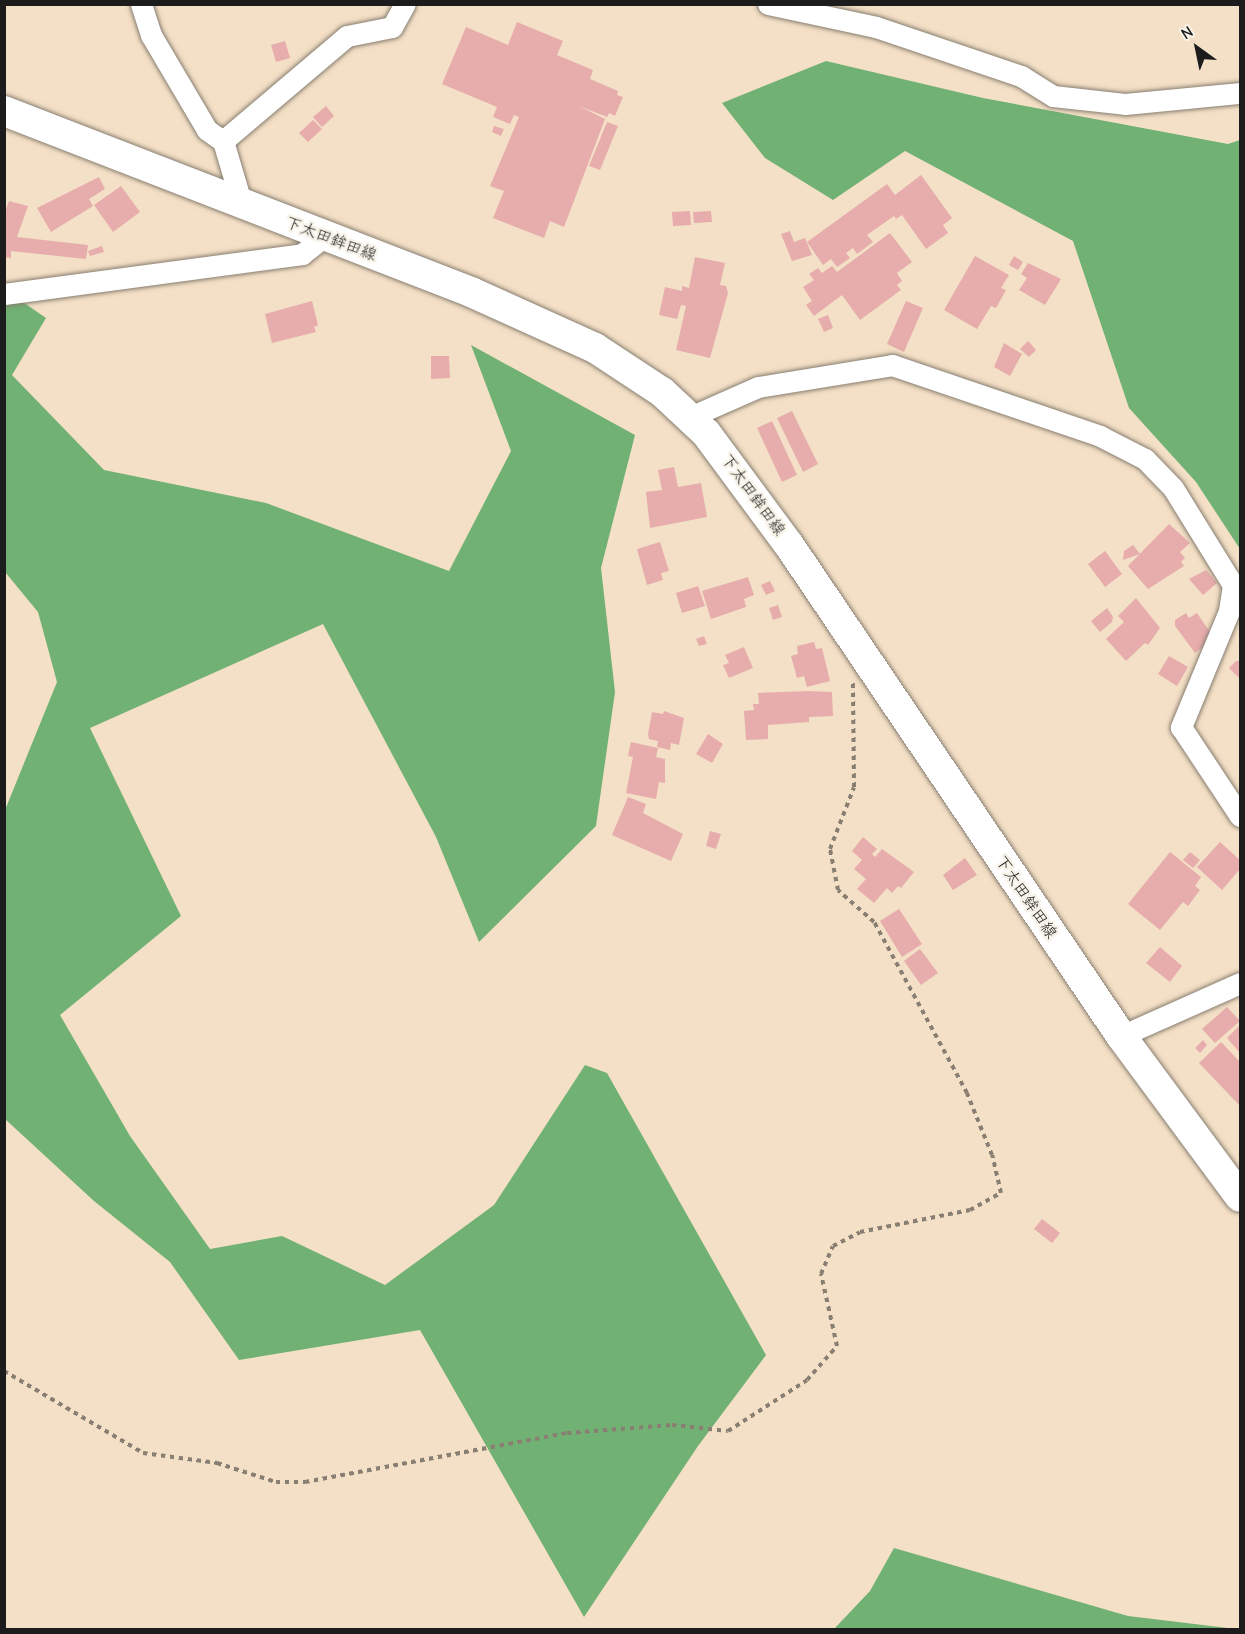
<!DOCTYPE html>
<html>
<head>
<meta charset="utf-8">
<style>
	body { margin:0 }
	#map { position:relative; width:1245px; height:1634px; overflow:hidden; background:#f4e0c6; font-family:"Comic Neue","Klee One",sans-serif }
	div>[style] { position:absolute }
	.forest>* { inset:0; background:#71b174 }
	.building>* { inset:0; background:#e6adac }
	.path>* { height:4px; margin-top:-2px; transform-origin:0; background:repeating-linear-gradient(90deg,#887e71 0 4.5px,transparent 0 9px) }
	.roads { filter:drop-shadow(0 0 2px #887e71) drop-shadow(0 0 2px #887e71) }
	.minor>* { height:21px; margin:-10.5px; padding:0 10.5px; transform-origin:10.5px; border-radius:10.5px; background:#fff }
	.secondary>* { height:30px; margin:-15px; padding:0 15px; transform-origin:15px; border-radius:15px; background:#fff }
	span { translate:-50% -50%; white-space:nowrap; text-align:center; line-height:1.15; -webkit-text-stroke:5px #f7f3e8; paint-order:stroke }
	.street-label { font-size:16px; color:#1c1c1c }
	.frame { position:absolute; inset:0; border:6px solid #1c1c1c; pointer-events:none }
	.north { position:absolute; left:1167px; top:18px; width:60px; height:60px; -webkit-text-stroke:4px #f7f3e8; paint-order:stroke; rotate:327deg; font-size:16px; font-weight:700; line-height:24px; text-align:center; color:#1c1c1c }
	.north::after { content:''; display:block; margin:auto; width:21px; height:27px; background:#1c1c1c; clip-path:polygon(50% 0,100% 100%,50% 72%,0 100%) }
</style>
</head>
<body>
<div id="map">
	<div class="forest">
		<div style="clip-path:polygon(826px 61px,983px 98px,1228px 144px,1240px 140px,1240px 549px,1196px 482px,1129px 408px,1073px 241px,905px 151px,833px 200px,765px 158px,722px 103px)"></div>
		<div style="clip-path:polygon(4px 289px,46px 318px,12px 375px,104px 470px,266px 503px,449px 571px,511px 451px,471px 345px,635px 435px,601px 568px,615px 692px,596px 826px,479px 942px,436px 837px,323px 624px,90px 728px,181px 916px,60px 1015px,130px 1136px,210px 1249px,282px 1236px,385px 1285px,494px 1205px,585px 1065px,607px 1073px,766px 1355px,698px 1446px,584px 1617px,420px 1330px,239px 1360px,170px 1262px,94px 1201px,5px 1119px,5px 810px,57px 682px,38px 612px,5px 572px)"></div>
		<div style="clip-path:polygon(894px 1548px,1128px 1616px,1236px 1629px,834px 1629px,870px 1591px)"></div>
	</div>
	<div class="building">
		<div style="clip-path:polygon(517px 22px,563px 41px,557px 55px,593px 70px,590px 79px,618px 91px,617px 95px,623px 97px,615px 116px,609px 113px,607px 117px,579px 106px,605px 119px,564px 227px,550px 221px,544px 238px,493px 218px,504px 191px,490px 186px,519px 117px,514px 115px,510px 124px,493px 117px,497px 107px,442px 84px,466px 27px,508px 45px)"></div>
		<div style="clip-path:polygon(285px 41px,290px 58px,276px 62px,271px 45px)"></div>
		<div style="clip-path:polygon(326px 106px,334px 116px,322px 127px,313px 117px)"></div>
		<div style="clip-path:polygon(313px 120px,322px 129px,308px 142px,299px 133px)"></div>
		<div style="clip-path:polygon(607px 122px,618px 126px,600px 170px,589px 166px)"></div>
		<div style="clip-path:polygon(494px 126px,504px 129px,501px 136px,492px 132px)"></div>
		<div style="clip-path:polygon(921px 175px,952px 218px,943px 225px,948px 233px,926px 249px,902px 215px,896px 219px,894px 216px,867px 235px,873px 242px,857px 254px,853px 248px,846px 253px,850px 258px,837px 267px,831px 259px,823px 265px,807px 242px,887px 184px,895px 195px)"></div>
		<div style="clip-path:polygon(99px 177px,105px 189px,89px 199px,93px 206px,51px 232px,37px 208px)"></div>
		<div style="clip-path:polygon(121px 186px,140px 212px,113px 232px,94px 205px)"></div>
		<div style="clip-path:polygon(9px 201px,28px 206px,17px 237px,88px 245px,86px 259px,11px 251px,11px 258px,4px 257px,4px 215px)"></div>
		<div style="clip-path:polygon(690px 211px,691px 225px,673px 226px,672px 212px)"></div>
		<div style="clip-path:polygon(711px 211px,712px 222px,694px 223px,693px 212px)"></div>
		<div style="clip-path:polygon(790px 231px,794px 242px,805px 238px,812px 255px,792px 261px,781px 234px)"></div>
		<div style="clip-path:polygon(890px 233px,912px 262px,897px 273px,902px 281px,897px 285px,901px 290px,860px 320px,842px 295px,814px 316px,806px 305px,812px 301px,803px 287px,814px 280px,809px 274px,818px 268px,822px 273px,832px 266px,837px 272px)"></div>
		<div style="clip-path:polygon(102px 246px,104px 252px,90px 256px,88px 251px)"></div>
		<div style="clip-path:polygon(975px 256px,1009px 275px,1001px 288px,1006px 290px,996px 308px,991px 306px,977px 329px,944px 310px)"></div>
		<div style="clip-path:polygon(1014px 256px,1023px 262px,1018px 270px,1009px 265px)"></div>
		<div style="clip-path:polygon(695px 257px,725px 263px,720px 285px,726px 286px,728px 293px,710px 358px,676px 350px,686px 306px,681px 305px,677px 319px,659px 315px,665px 287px,682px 291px,682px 286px,689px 288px)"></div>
		<div style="clip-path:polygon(1028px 263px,1061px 279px,1045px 305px,1019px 290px,1027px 278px,1021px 274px)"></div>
		<div style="clip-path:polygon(312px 301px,318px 325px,314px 327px,316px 332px,272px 343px,265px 314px)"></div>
		<div style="clip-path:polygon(906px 301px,923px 308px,904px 352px,887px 344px)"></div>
		<div style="clip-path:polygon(828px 315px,833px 328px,824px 332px,818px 319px)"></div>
		<div style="clip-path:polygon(1028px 341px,1036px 350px,1029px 357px,1020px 349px)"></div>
		<div style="clip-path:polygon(1004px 343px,1022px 354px,1010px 376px,994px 367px)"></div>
		<div style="clip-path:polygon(431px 356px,449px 356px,450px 378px,431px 379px)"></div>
		<div style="clip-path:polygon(792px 411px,818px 464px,803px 472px,777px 418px)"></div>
		<div style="clip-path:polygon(772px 421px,797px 475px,782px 482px,757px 428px)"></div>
		<div style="clip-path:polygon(674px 467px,678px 487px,701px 483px,707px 517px,650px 528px,646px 492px,662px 490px,658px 470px)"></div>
		<div style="clip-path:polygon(1169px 524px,1190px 543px,1180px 552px,1185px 558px,1181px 562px,1184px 566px,1148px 589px,1128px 566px)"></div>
		<div style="clip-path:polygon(660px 542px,669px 571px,661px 573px,663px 580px,647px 585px,637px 549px)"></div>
		<div style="clip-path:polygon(1133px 545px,1140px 554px,1123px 560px,1124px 551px)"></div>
		<div style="clip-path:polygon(1105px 551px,1122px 574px,1105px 587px,1088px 564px)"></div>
		<div style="clip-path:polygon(1206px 570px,1217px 583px,1203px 595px,1189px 579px)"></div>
		<div style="clip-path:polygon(748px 577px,754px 595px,744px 599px,746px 607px,711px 619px,702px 591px)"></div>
		<div style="clip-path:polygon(770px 581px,775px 591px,766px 595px,761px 585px)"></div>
		<div style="clip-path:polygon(698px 586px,705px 606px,682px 613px,676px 593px)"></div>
		<div style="clip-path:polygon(1136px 598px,1160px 628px,1148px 645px,1145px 643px,1126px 661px,1106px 639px,1124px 622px,1118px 616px)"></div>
		<div style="clip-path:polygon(778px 605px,782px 617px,773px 620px,769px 608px)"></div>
		<div style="clip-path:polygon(1107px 608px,1113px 617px,1112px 622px,1100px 632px,1091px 621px)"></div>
		<div style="clip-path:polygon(1186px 613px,1189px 618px,1197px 613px,1214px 638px,1195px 653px,1175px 626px,1175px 620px)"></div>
		<div style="clip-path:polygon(704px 636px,707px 644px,699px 646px,696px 639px)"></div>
		<div style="clip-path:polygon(814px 642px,816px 649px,822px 648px,830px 681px,807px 687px,804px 676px,797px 678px,791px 656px,798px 654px,797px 646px)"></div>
		<div style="clip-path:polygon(744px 647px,753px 668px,729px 678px,723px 665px,729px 663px,725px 655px)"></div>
		<div style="clip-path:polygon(1169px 656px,1188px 667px,1177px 686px,1158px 674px)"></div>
		<div style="clip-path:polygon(1236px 661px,1240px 661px,1240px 679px,1229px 668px)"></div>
		<div style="clip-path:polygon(809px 691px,832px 692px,833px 716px,809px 717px,809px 722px,768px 725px,768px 739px,746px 740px,744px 711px,754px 710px,753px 704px,759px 704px,758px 693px)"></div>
		<div style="clip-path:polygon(664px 711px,684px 718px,679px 745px,671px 743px,670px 750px,657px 747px,658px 741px,649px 739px,648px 734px,652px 712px,663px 714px)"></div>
		<div style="clip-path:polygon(708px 734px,723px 744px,712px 763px,696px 754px)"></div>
		<div style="clip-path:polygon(631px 742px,658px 748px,656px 757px,665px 759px,665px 783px,659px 782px,656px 799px,626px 793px,633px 757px,628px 756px)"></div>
		<div style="clip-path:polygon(628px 797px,646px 804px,643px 813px,683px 834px,671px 861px,612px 835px)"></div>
		<div style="clip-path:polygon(710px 831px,721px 834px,716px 849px,706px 846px)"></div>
		<div style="clip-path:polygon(863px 837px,877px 849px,872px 854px,875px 857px,882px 849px,914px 872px,901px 888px,898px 886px,892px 893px,887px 888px,874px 903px,857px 889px,866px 879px,854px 869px,862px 860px,852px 851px)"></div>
		<div style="clip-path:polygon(1220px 842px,1240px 860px,1240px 869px,1222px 890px,1197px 867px)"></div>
		<div style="clip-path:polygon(1170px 852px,1201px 877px,1195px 886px,1200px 890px,1188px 906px,1183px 902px,1160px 930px,1128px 904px)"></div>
		<div style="clip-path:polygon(1190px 852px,1200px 860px,1193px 868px,1183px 860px)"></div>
		<div style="clip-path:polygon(965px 858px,977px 875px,953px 890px,943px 875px)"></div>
		<div style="clip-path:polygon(899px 909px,922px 944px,902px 957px,880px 921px)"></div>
		<div style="clip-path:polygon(1160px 947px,1182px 966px,1170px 982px,1146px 963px)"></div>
		<div style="clip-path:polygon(920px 949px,938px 973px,921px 985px,904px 961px)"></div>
		<div style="clip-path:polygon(1227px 1007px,1240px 1021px,1215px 1043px,1202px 1029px)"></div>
		<div style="clip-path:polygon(1240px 1025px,1240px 1053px,1227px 1038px)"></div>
		<div style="clip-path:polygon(1203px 1040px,1207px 1045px,1200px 1053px,1195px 1048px)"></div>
		<div style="clip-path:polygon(1221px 1042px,1240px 1062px,1240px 1106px,1199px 1063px)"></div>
		<div style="clip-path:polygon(1042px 1219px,1060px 1233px,1052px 1243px,1034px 1229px)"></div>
	</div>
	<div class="path">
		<div style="left:4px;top:1371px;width:161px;rotate:30.5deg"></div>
		<div style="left:143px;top:1453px;width:75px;rotate:7.7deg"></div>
		<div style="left:217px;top:1463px;width:62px;rotate:17.9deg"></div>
		<div style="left:276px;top:1482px;width:29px"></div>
		<div style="left:305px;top:1482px;width:267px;rotate:-10.6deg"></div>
		<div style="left:567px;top:1433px;width:105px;rotate:-4.4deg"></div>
		<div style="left:672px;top:1425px;width:56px;rotate:6.1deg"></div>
		<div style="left:728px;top:1431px;width:94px;rotate:-32.8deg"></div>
		<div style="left:807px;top:1380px;width:45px;rotate:-48.6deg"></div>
		<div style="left:837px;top:1346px;width:74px;rotate:-102.5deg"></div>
		<div style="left:821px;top:1274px;width:30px;rotate:-67deg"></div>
		<div style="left:833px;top:1246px;width:30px;rotate:-27deg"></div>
		<div style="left:860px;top:1232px;width:112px;rotate:-11.3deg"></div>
		<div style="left:970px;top:1210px;width:35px;rotate:-29deg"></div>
		<div style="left:1001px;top:1193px;width:39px;rotate:-103deg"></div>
		<div style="left:992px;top:1155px;width:67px;rotate:-112deg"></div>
		<div style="left:967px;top:1093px;width:195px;rotate:-118.5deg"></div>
		<div style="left:874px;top:922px;width:48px;rotate:-138.4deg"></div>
		<div style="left:838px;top:890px;width:42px;rotate:-101deg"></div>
		<div style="left:830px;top:849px;width:66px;rotate:-68.8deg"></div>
		<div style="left:854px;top:787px;width:104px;rotate:-90.6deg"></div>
	</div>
	<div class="roads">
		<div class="minor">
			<div style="left:141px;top:4px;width:33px;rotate:72deg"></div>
			<div style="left:151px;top:35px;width:110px;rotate:59.5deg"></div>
			<div style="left:207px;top:130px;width:19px;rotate:35deg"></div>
			<div style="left:223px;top:141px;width:67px;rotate:73.5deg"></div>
			<div style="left:768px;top:4px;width:110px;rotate:12deg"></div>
			<div style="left:876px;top:27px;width:153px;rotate:18.7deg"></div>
			<div style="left:1021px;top:76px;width:38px;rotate:32deg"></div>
			<div style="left:1053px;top:96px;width:72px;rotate:6.3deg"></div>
			<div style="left:1125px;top:104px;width:116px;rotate:-5.5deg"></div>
			<div style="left:223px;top:141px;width:162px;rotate:-40.3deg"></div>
			<div style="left:347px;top:36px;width:46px;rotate:-11.3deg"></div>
			<div style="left:392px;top:27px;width:26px;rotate:-61deg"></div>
			<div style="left:4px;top:294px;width:301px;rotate:-7.6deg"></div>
			<div style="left:302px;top:254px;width:28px;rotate:-38deg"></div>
			<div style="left:690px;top:417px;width:74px;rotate:-23.8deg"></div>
			<div style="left:758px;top:387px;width:136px;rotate:-9.3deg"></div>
			<div style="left:892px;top:365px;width:220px;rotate:18.8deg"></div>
			<div style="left:1100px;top:436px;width:51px;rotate:27.1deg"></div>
			<div style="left:1145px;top:459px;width:40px;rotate:46deg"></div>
			<div style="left:1173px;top:488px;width:114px;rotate:58.3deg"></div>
			<div style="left:1233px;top:585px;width:26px;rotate:99deg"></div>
			<div style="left:1229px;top:611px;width:126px;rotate:112.5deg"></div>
			<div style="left:1181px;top:727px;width:107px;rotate:56.5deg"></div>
			<div style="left:1121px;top:1036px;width:130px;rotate:-24deg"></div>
		</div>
		<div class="secondary">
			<div style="left:4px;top:111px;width:501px;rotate:21.19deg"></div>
			<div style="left:471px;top:292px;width:136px;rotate:24.3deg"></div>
			<div style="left:595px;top:348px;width:80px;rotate:33.3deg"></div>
			<div style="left:662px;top:392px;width:60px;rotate:43deg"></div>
			<div style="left:706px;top:433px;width:139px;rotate:53.5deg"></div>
			<div style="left:789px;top:545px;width:593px;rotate:55.93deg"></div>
			<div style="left:1121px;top:1036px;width:200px;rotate:53.5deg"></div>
		</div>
	</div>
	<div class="street-label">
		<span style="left:331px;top:239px;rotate:21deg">下太田鉾田線</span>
		<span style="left:753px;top:495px;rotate:54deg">下太田鉾田線</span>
		<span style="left:1026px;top:897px;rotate:56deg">下太田鉾田線</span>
	</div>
	<div class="frame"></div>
	<div class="north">N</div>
</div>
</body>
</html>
